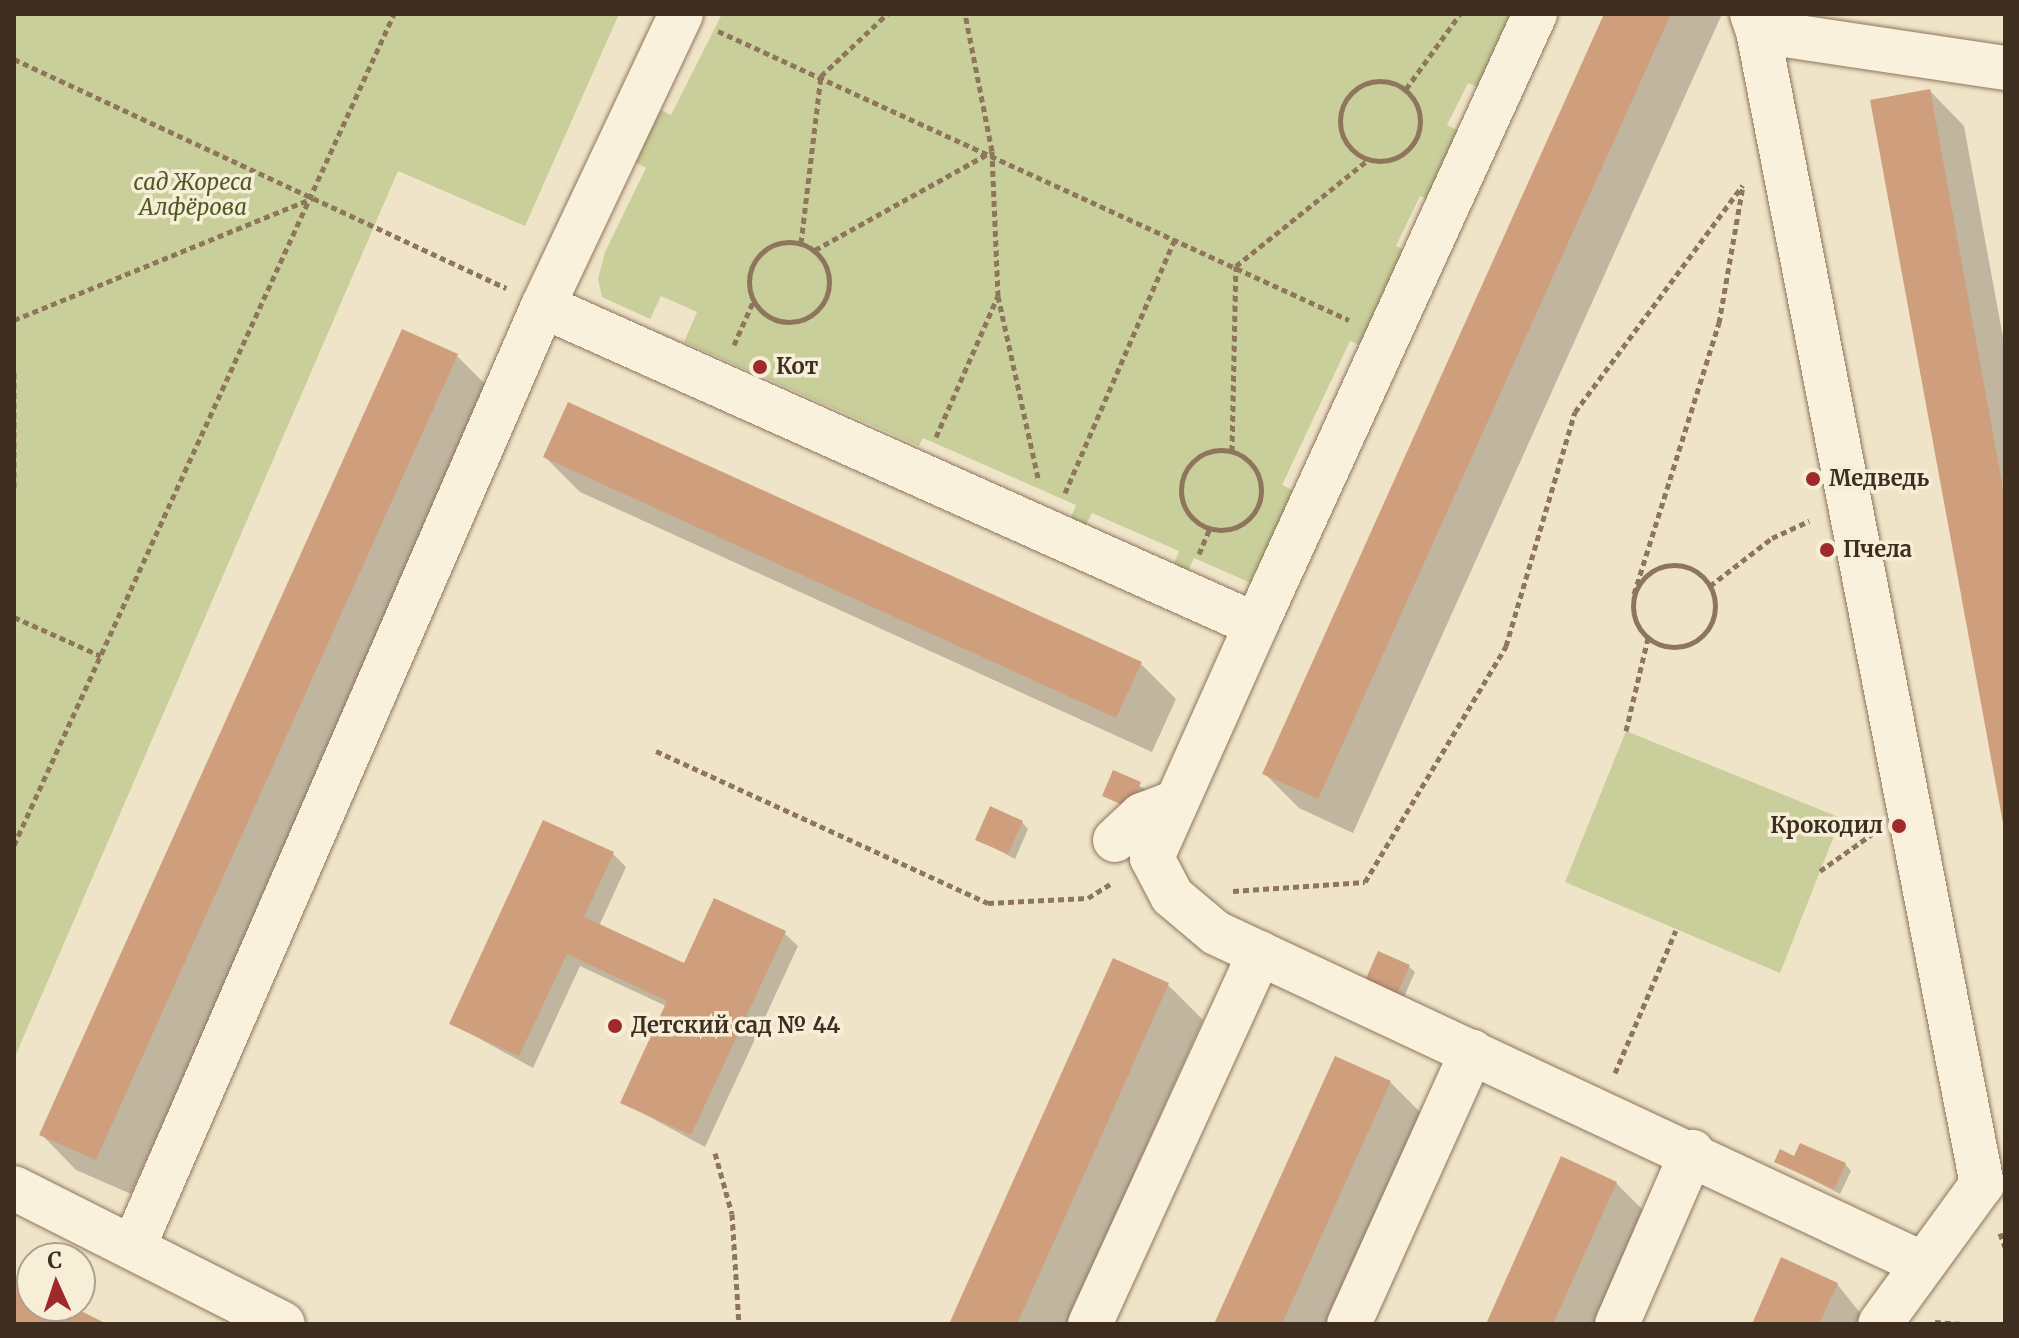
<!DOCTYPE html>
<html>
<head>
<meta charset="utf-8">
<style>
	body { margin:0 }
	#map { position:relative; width:2019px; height:1338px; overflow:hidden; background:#f0e4c8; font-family:Merriweather,serif }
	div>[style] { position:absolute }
	.green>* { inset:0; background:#c9cf9b }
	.shadow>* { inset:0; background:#0003 }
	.building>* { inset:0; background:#cf9f7d }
	.path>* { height:5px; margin-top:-2.5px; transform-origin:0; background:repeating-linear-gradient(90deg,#8d765c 0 6px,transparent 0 10px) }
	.path>.ring { margin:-2.5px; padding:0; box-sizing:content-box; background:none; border:5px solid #8d765c; border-radius:50% }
	.roads { filter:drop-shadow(0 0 2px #8d765c) drop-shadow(0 0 2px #8d765c) }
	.minor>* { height:44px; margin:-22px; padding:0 22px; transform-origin:22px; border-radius:22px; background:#faf1dc }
	.dots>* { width:22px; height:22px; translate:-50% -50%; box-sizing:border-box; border:4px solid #f7eed8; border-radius:50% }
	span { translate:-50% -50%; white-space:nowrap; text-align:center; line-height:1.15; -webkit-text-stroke:7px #f7eed8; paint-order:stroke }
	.park-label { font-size:22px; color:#4d5a26; font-style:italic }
	.poi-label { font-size:22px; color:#3d2e20; font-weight:700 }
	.left { translate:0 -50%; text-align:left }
	.right { translate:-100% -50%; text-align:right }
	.frame { position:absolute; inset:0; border:16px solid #3d2e20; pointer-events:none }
	.north { position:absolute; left:16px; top:1242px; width:80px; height:80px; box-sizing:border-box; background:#f7eed8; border:2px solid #ada18e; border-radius:50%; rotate:357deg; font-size:22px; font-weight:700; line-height:32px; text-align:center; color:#3d2e20 }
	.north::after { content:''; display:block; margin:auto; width:28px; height:36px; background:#9e2a2b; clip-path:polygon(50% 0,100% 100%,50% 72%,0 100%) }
</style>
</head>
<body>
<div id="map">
	<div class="green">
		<div style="clip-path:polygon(14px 14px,619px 14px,525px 226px,398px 171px,14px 1059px)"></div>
		<div style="clip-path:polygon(722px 14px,1519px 14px,1484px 90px,1468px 83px,1447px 125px,1466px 135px,1435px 202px,1420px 196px,1396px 246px,1410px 253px,1366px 348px,1350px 341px,1282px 485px,1305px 496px,1286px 508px,1251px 583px,1194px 558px,1186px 575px,1172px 569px,1179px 551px,1092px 513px,1084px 529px,1069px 522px,1076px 505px,923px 438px,919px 446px,684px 342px,697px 312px,661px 296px,650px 319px,602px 297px,598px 279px,605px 252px,646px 168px,627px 158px,652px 106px,671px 115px)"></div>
		<div style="clip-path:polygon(1626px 731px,1841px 818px,1780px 973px,1565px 882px)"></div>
	</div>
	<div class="shadow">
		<div style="clip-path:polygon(1606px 14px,1722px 14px,1353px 833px,1299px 808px,1264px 773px)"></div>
		<div style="clip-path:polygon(1930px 91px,1964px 126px,2005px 348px,2005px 831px)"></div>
		<div style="clip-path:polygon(457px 356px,492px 391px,131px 1194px,76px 1170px,42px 1135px)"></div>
		<div style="clip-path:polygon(545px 457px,1141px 664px,1176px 699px,1152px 752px,580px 492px)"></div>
		<div style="clip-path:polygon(1114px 773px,1147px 790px,1137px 813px,1105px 796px)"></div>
		<div style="clip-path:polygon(1022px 822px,1028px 829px,1015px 859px,977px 839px)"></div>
		<div style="clip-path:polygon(613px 854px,626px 867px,599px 926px,685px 965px,784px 933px,798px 946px,705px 1147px,622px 1102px,666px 1006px,580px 966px,533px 1068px,451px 1023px)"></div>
		<div style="clip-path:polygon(1408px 966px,1415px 972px,1403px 999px,1374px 986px)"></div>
		<div style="clip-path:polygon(1168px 985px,1203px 1020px,1067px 1324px,951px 1324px)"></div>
		<div style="clip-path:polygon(1390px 1082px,1425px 1117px,1332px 1324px,1216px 1324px)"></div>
		<div style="clip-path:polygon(1795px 1158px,1845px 1164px,1851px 1171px,1840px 1194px,1776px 1161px)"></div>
		<div style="clip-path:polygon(1616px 1183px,1651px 1218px,1604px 1324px,1488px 1324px)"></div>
		<div style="clip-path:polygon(1837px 1284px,1869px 1324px,1754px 1324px)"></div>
	</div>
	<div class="building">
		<div style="clip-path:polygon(1604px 14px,1671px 14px,1318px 799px,1262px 774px)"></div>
		<div style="clip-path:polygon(1930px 89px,2005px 499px,2005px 834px,1870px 100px)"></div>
		<div style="clip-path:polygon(402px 329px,458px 354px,96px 1160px,39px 1135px)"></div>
		<div style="clip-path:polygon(568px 402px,1142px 662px,1116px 718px,543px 457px)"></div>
		<div style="clip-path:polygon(1113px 770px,1141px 782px,1130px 808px,1102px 796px)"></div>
		<div style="clip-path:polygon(990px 806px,1023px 821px,1008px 854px,975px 840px)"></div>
		<div style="clip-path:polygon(543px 820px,614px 852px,584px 917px,684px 963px,714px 898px,786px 931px,691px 1135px,620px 1103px,667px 1001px,567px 954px,519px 1056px,449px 1024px)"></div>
		<div style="clip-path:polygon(1378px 951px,1410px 965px,1397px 994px,1365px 981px)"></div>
		<div style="clip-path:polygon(1113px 958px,1169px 983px,1101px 1137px,1017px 1324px,949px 1324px)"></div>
		<div style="clip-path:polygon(1335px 1056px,1391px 1081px,1282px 1324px,1214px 1324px)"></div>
		<div style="clip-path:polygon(1800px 1143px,1846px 1163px,1834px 1189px,1774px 1162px,1780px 1149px,1794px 1156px)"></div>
		<div style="clip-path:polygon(1561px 1156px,1617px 1182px,1553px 1324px,1486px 1324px)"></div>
		<div style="clip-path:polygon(1781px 1257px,1838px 1283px,1819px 1324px,1752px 1324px)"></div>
		<div style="clip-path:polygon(14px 1278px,32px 1286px,32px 1306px,71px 1306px,107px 1324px,14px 1324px)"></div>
	</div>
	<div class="path">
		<div style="left:718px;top:31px;width:694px;rotate:24.61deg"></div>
		<div style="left:14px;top:59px;width:543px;rotate:24.96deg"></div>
		<div class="ring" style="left:1340px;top:81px;width:75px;height:75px"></div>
		<div style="left:1406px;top:89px;width:92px;rotate:-54.2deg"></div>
		<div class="ring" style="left:749px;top:242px;width:75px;height:75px"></div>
		<div style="left:801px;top:243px;width:168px;rotate:-83.2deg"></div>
		<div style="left:821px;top:76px;width:91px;rotate:-43.2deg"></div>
		<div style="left:815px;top:250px;width:201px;rotate:-29.1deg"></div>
		<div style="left:998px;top:296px;width:190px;rotate:77.6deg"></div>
		<div style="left:14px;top:320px;width:323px;rotate:-22.2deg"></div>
		<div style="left:734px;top:345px;width:47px;rotate:-66.2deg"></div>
		<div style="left:14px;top:372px;width:116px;rotate:90deg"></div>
		<div style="left:936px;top:437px;width:154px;rotate:-66.3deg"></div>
		<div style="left:998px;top:296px;width:145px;rotate:-92.4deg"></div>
		<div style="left:992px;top:151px;width:140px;rotate:-101.1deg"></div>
		<div class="ring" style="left:1181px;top:450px;width:75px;height:75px"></div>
		<div style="left:1232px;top:451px;width:185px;rotate:-88.8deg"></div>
		<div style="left:1236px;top:266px;width:169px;rotate:-38.8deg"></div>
		<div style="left:1065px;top:493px;width:279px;rotate:-66.6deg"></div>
		<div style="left:1199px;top:554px;width:26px;rotate:-67deg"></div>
		<div class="ring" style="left:1633px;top:565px;width:77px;height:77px"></div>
		<div style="left:1710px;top:586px;width:78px;rotate:-37.7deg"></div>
		<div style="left:1772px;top:538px;width:41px;rotate:-24.7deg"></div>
		<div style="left:1634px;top:594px;width:284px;rotate:-72.6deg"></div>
		<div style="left:1719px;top:323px;width:139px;rotate:-80.1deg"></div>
		<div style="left:14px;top:617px;width:95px;rotate:24.1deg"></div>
		<div style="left:1626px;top:731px;width:96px;rotate:-76.7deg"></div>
		<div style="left:656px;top:751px;width:365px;rotate:24.6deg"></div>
		<div style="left:988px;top:903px;width:100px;rotate:-2.9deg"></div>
		<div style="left:1088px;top:898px;width:26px;rotate:-32deg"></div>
		<div style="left:14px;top:845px;width:914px;rotate:-65.43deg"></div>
		<div style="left:1820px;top:871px;width:64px;rotate:-35.4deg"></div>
		<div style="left:1233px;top:891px;width:132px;rotate:-3.9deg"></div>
		<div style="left:1365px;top:882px;width:275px;rotate:-59.1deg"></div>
		<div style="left:1506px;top:646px;width:244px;rotate:-73.6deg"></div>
		<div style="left:1575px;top:412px;width:282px;rotate:-53.5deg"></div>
		<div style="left:1615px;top:1073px;width:155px;rotate:-66.9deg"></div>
		<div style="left:715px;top:1153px;width:63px;rotate:74.4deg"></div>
		<div style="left:732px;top:1214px;width:110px;rotate:86.4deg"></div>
		<div style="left:2000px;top:1233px;width:15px;rotate:70deg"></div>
		<div style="left:1935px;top:1322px;width:27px;rotate:4deg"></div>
	</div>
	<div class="roads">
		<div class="minor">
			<div style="left:1752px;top:14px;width:18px;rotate:71deg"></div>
			<div style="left:1758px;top:31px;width:250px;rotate:8.5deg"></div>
			<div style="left:1758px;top:31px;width:1175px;rotate:79.01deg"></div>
			<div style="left:1982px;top:1184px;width:173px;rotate:126.1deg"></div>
			<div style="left:543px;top:306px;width:781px;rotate:24.1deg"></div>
			<div style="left:1256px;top:625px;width:672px;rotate:-65.46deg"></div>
			<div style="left:1256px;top:625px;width:255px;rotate:114.1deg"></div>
			<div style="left:1152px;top:858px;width:43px;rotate:62.2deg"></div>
			<div style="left:1172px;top:896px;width:57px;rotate:40.1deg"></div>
			<div style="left:1216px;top:933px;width:776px;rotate:25.08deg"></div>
			<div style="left:1115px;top:840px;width:37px;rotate:-43deg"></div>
			<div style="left:1142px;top:815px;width:33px;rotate:-21deg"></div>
			<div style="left:14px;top:1188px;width:301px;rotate:26.8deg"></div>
			<div style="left:134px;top:1246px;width:1025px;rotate:-66.49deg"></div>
			<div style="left:543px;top:306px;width:323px;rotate:-64.7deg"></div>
			<div style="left:1090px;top:1324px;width:408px;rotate:-65.4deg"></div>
			<div style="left:1349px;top:1324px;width:299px;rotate:-65.7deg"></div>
			<div style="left:1617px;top:1324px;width:188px;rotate:-66.4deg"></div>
		</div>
	</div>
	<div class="dots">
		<div style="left:760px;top:367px;background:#9e2a2b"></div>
		<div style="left:1813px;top:479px;background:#9e2a2b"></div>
		<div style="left:1827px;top:550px;background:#9e2a2b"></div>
		<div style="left:1899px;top:826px;background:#9e2a2b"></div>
		<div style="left:615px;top:1026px;background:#9e2a2b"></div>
	</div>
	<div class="park-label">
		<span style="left:193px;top:195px">сад Жореса<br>Алфёрова</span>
	</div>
	<div class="poi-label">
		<span class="left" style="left:776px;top:367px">Кот</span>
		<span class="left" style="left:1829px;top:479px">Медведь</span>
		<span class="left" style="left:1843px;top:550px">Пчела</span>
		<span class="right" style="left:1883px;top:826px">Крокодил</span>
		<span class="left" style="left:631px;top:1026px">Детский сад № 44</span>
	</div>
	<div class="frame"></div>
	<div class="north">С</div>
</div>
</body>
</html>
